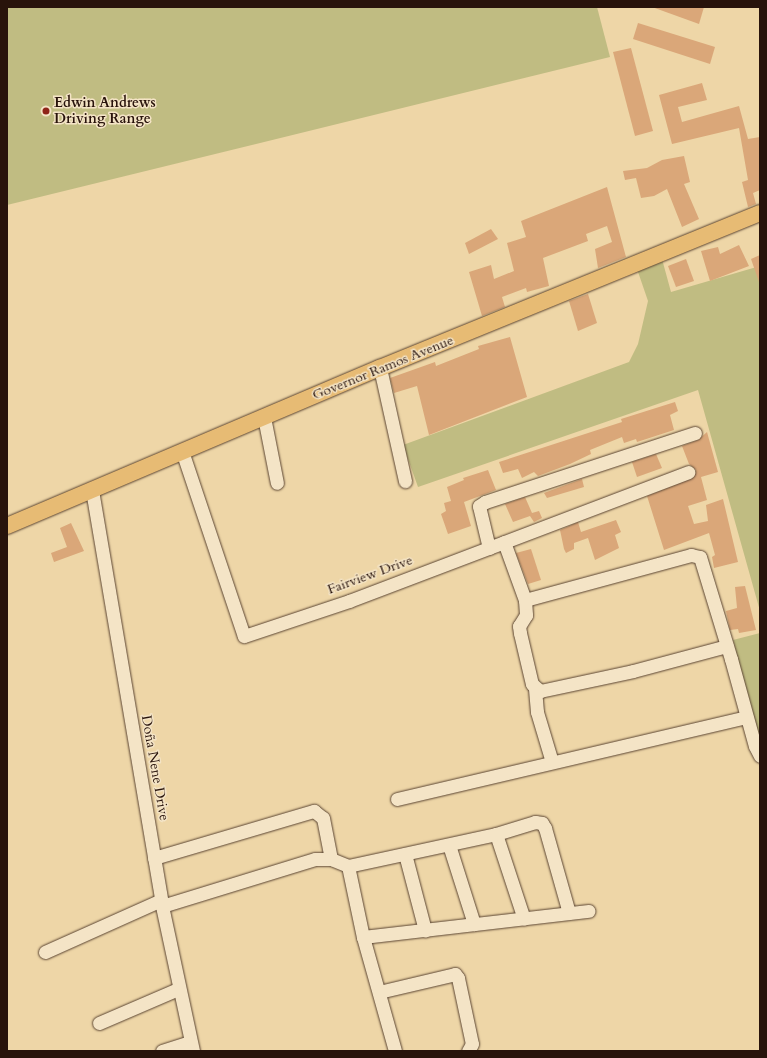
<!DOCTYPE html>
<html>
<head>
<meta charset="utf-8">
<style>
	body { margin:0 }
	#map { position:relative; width:767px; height:1058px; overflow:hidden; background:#eed6a7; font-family:Cardo,serif }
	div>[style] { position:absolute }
	.green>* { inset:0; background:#c0bc82 }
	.building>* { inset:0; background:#daa779 }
	.roads { filter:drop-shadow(0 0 1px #5a4432) drop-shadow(0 0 1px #5a4432) }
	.minor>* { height:13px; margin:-6.5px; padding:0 6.5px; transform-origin:6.5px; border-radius:6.5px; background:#f4e4c6 }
	.major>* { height:16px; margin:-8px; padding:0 8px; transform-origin:8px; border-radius:8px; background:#e7bb74 }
	.dots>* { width:11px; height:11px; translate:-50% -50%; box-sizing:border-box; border:2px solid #f4e4c6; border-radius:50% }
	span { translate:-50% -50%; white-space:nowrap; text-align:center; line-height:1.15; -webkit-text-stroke:3px #f4e4c6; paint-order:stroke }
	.poi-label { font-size:14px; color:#28130b; font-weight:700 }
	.left { translate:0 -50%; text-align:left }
	.street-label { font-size:14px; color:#28130b }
	.frame { position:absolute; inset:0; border:8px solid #28130b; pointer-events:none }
</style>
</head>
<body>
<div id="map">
	<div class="green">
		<div style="clip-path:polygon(7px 7px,597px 7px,610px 57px,7px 205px)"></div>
		<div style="clip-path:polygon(662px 259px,671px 292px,760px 266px,760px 611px,698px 390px,418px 487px,403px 445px,629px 362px,638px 344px,648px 301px,637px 269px)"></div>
		<div style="clip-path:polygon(760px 633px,760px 747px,733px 640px)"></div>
	</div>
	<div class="building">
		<div style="clip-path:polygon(652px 7px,704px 7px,699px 24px)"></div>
		<div style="clip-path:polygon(638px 23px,715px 47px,710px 64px,633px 39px)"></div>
		<div style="clip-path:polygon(631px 48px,653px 131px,635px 136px,613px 52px)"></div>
		<div style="clip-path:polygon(702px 83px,707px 100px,678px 107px,682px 122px,739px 106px,748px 139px,760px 137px,760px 190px,753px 193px,756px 204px,748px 207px,742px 182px,748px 180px,739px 128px,672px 144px,659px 95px)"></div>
		<div style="clip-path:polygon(684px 156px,690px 182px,684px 184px,699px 219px,682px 227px,667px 189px,654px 196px,641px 198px,636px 178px,625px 180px,623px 171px,647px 168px,662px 160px)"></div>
		<div style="clip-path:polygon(607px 187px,626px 257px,598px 268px,595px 249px,612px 242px,607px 226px,586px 234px,588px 241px,543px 258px,549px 286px,527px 292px,526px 288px,502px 297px,505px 307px,482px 316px,469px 272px,491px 265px,494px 279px,514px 271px,507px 243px,526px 237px,521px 221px)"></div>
		<div style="clip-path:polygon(491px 229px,498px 239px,469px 254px,465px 243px)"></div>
		<div style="clip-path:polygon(739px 245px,749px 266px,710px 281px,701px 251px,718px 247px,720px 254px)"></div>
		<div style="clip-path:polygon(760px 255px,760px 282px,759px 282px,751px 259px)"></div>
		<div style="clip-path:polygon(686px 259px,694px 281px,676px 287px,668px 266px)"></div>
		<div style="clip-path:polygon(588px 294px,597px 323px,578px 331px,569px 301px)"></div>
		<div style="clip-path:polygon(510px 337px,527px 397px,429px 435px,417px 386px,394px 393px,390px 378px,435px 362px,436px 366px,479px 349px,478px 346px)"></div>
		<div style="clip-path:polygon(675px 402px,678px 411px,670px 415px,674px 430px,637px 442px,636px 439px,624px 443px,622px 437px,590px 450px,591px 454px,570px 464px,538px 476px,534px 472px,522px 478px,518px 469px,503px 473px,499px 462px,622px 422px,621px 419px)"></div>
		<div style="clip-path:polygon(707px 432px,718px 472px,701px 477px,707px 500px,688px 506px,694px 524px,708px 521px,706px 505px,723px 499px,738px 562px,714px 568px,712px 557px,715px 555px,709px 533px,664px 550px,647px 496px,694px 477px,696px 470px,689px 464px,682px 446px,698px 440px)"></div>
		<div style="clip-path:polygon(656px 454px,662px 468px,637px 477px,632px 462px)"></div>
		<div style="clip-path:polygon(488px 470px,496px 490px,464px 502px,471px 526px,448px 534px,441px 514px,446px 511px,444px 503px,451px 501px,447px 487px,464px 480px,463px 478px)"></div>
		<div style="clip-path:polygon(582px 479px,584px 487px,547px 498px,544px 493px)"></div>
		<div style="clip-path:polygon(525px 497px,532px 513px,539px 511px,542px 518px,534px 522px,530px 516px,513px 522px,505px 504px)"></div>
		<div style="clip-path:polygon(616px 520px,621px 532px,615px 535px,619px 548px,595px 560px,588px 538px,574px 543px,574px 549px,566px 553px,564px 549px,560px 530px,567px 527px,578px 522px,581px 532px)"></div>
		<div style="clip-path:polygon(71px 523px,84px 551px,54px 562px,51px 553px,67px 547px,60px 528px)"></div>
		<div style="clip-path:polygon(531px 549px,541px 580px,528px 584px,516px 553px)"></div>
		<div style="clip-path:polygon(745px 586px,756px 630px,739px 633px,738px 629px,730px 630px,726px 611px,737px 608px,735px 587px)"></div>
	</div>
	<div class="roads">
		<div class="minor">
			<div style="left:380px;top:368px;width:116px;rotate:77.5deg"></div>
			<div style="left:264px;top:417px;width:67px;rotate:78.9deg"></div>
			<div style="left:182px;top:451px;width:195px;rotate:71.5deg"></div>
			<div style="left:244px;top:636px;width:111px;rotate:-18.4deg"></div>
			<div style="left:349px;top:601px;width:363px;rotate:-20.8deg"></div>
			<div style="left:92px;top:490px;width:422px;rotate:80.4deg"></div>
			<div style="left:162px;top:906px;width:148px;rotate:77.9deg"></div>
			<div style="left:504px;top:542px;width:62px;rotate:70.1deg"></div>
			<div style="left:525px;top:600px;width:172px;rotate:-15.2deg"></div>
			<div style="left:691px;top:555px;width:9px;rotate:13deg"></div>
			<div style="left:700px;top:557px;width:107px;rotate:73.1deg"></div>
			<div style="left:731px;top:659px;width:90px;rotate:74.6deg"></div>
			<div style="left:755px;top:746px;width:11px;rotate:63deg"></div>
			<div style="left:489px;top:548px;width:43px;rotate:-103.4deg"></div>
			<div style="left:479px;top:506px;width:7px;rotate:-34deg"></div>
			<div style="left:485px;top:502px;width:221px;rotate:-18.2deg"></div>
			<div style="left:525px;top:600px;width:15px;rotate:86deg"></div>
			<div style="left:526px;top:615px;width:13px;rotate:122deg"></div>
			<div style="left:519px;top:626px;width:7px;rotate:82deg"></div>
			<div style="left:520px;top:633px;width:52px;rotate:76.8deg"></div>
			<div style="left:532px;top:684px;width:11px;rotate:41deg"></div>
			<div style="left:540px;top:691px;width:95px;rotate:-12.1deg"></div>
			<div style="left:633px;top:671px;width:97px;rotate:-14.9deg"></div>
			<div style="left:535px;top:689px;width:23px;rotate:85deg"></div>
			<div style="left:537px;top:712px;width:52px;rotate:73.3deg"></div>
			<div style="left:397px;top:799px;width:359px;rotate:-13.2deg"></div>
			<div style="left:496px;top:834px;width:89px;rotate:71.8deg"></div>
			<div style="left:449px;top:845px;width:83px;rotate:72.4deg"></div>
			<div style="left:405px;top:854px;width:79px;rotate:75.3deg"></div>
			<div style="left:154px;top:858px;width:167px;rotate:-16.4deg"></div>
			<div style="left:314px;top:811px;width:11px;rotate:38deg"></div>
			<div style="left:323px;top:818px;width:42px;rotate:79deg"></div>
			<div style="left:348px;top:866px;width:73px;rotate:78.1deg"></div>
			<div style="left:363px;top:937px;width:118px;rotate:74.3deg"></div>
			<div style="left:162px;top:906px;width:160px;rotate:-17.1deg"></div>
			<div style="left:315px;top:859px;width:16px"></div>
			<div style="left:331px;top:859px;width:18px;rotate:22deg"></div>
			<div style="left:348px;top:866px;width:151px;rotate:-12.2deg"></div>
			<div style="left:496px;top:834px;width:41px;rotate:-17.1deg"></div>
			<div style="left:535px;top:822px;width:7px;rotate:8deg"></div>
			<div style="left:542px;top:823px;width:6px;rotate:59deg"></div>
			<div style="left:545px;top:828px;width:88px;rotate:74.2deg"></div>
			<div style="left:363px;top:937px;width:227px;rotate:-6.6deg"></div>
			<div style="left:45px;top:952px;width:127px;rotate:-24.1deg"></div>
			<div style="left:379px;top:992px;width:78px;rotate:-13.3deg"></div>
			<div style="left:455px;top:974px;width:5px;rotate:53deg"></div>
			<div style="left:458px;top:978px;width:67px;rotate:78deg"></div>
			<div style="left:472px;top:1044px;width:8px;rotate:120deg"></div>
			<div style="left:99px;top:1023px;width:86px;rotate:-23.3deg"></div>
			<div style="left:162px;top:1051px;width:28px;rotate:-18deg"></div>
		</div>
		<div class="major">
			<div style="left:7px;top:526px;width:405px;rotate:-23deg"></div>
			<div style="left:380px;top:368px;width:410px;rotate:-22.2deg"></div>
		</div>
	</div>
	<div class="dots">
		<div style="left:46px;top:111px;background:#8f2418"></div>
	</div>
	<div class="poi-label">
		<span class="left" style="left:54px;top:111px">Edwin Andrews<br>Driving Range</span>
	</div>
	<div class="street-label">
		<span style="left:383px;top:368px;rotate:-22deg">Governor Ramos Avenue</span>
		<span style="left:370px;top:575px;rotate:-20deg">Fairview Drive</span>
		<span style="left:155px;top:768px;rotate:80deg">Doña Nene Drive</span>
	</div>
	<div class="frame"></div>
</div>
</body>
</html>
